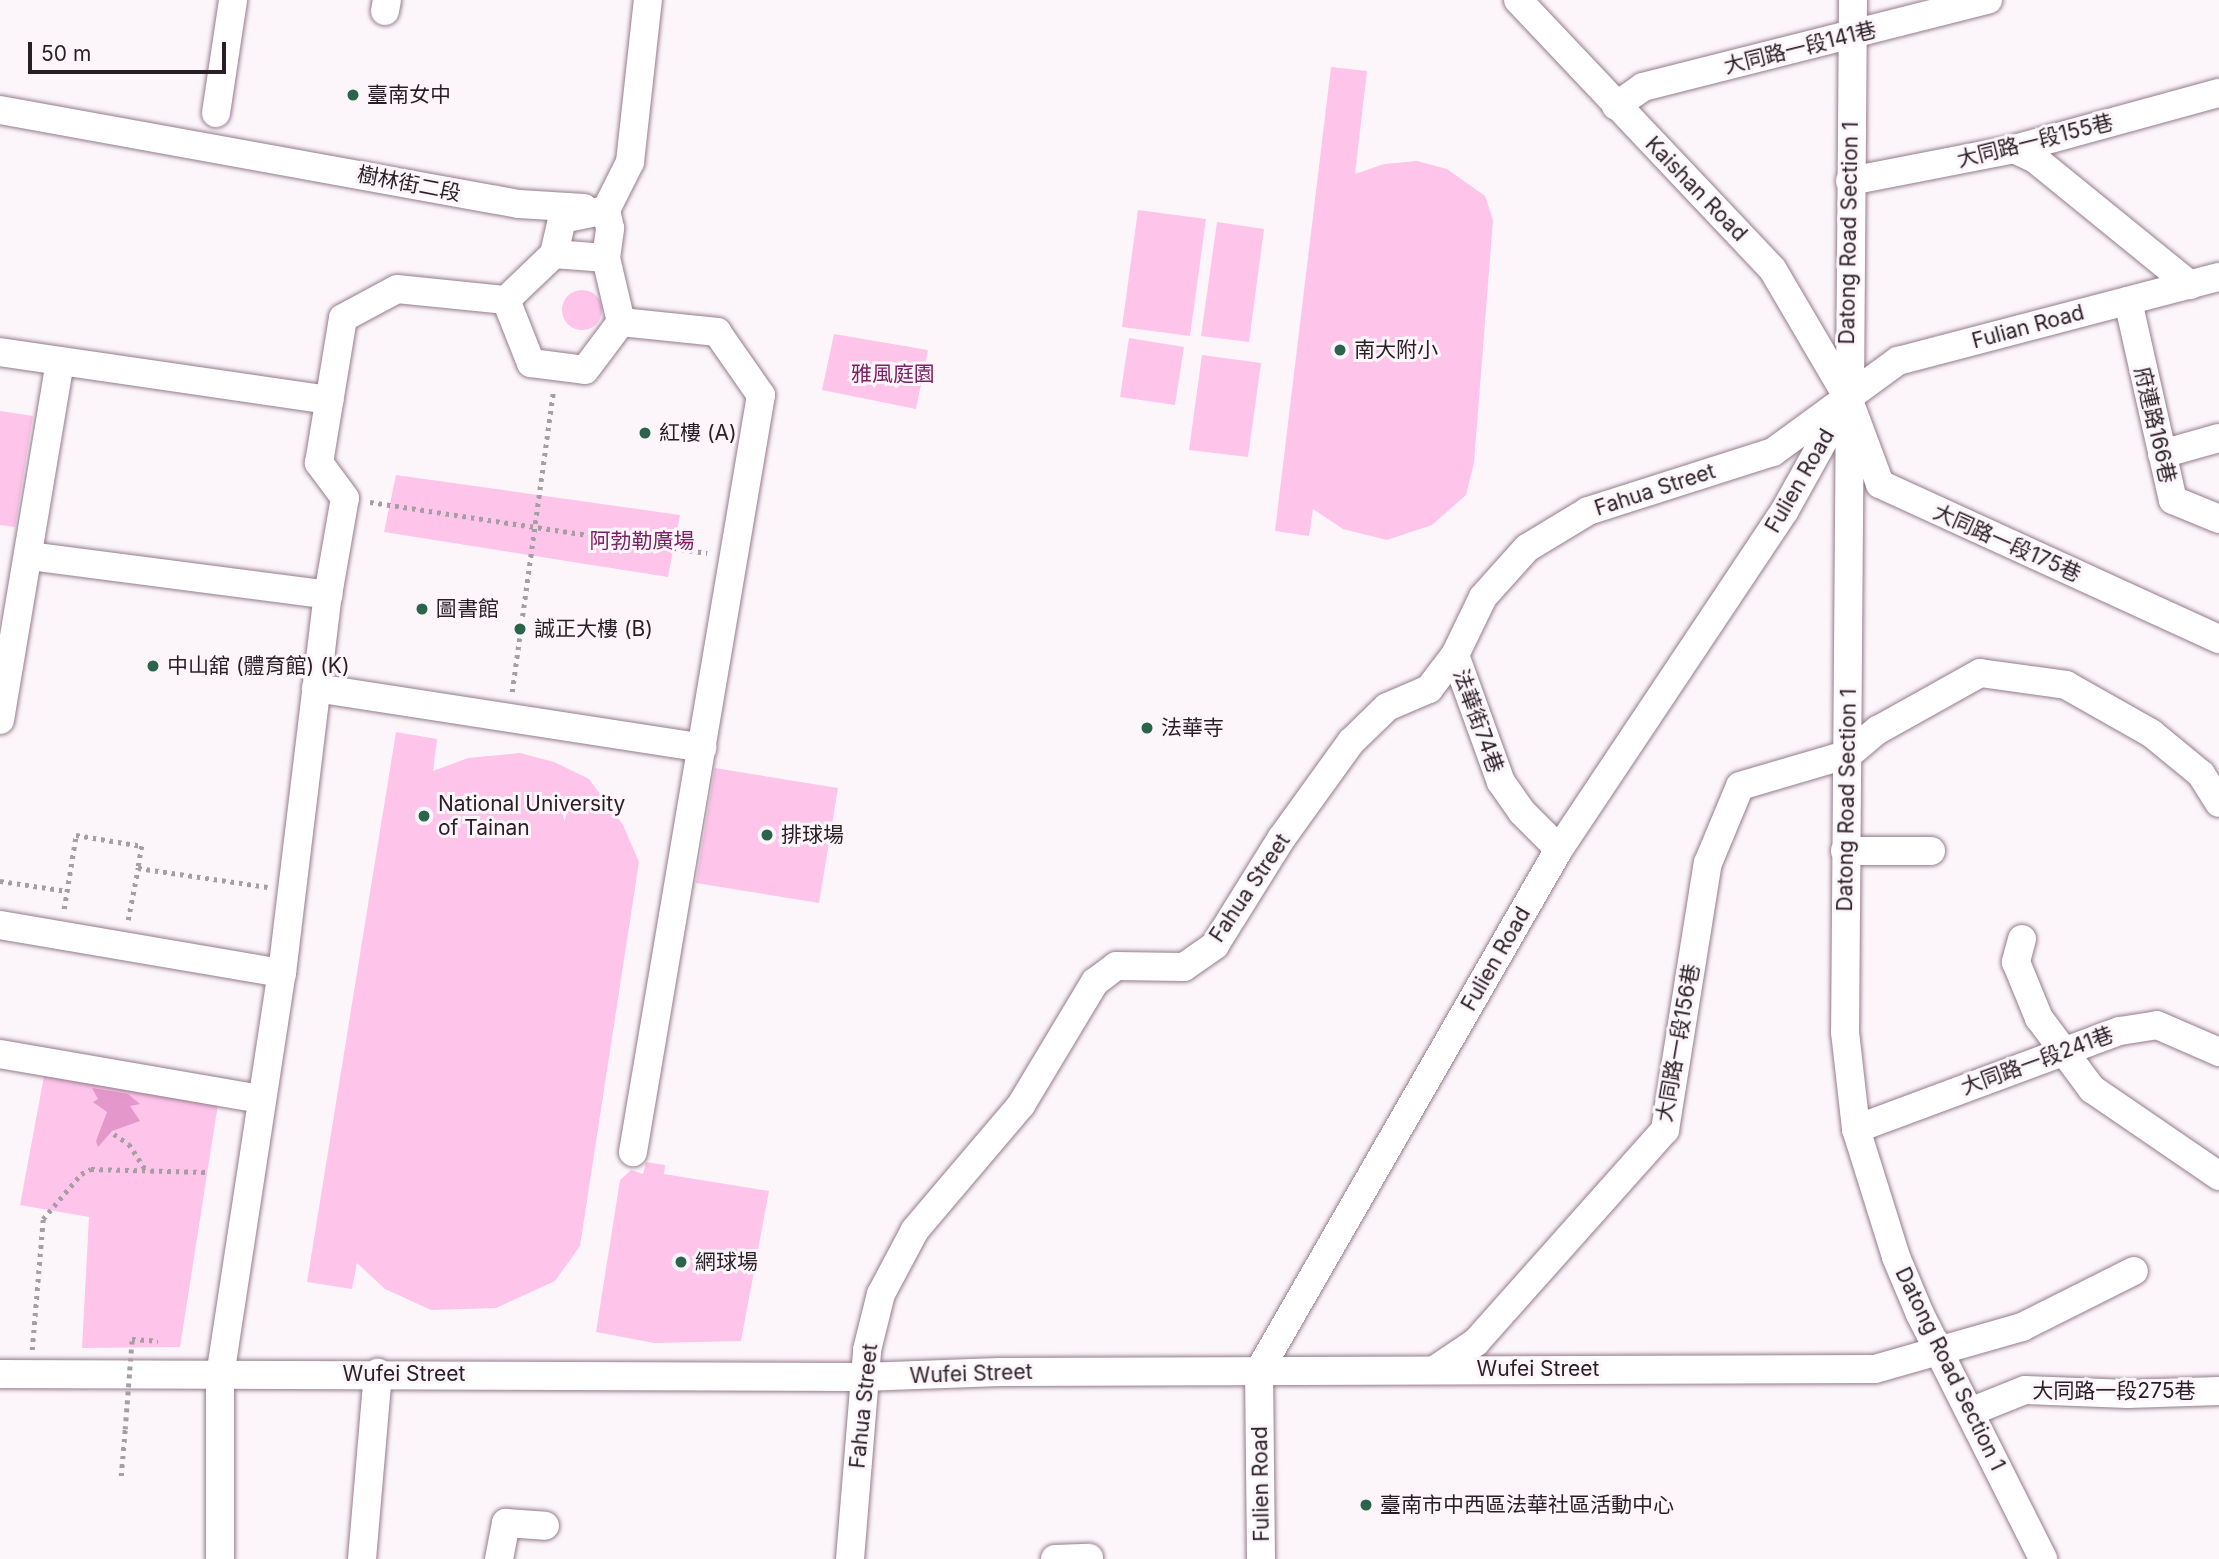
<!DOCTYPE html>
<html>
<head>
<meta charset="utf-8">
<style>
	body { margin:0 }
	#map { position:relative; width:2219px; height:1559px; overflow:hidden; background:#fcf6fa; font-family:Inter,"Noto Sans TC",sans-serif }
	div>[style] { position:absolute }
	.green>* { inset:0; background:#fec4ea }
	.round { border-radius:50% }
	.water>* { inset:0; background:#e497cb }
	.path>* { height:4.5px; margin-top:-2.25px; transform-origin:0; background:repeating-linear-gradient(90deg,#a59ea3 0 3.5px,transparent 0 8.5px) }
	.roads { filter:drop-shadow(0 0 2px #957b8c) drop-shadow(0 0 2px #957b8c) }
	.minor>* { height:28px; margin:-14px; padding:0 14px; transform-origin:14px; border-radius:14px; background:#fff }
	.path-bridge>* { height:4.5px; margin-top:-2.25px; transform-origin:0; background:repeating-linear-gradient(90deg,#a59ea3 0 3.5px,transparent 0 8.5px) }
	.dots>* { width:19px; height:19px; translate:-50% -50%; box-sizing:border-box; border:4px solid #fcf6fa; border-radius:50% }
	span { translate:-50% -50%; white-space:nowrap; text-align:center; line-height:1.15; -webkit-text-stroke:6px #fcf6fa; paint-order:stroke }
	.street-label { font-size:21px; color:#281e25 }
	.poi-label { font-size:21px; color:#281e25 }
	.left { translate:0 -50%; text-align:left }
	.park-label { font-size:21px; color:#7a2163 }
	.scale { position:absolute; left:28px; top:42px; width:198px; height:32px; box-sizing:border-box; border:4px solid #281e25; border-top:0; padding-left:9px; font-size:21px; line-height:24px; white-space:nowrap; color:#281e25; -webkit-text-stroke:5px #fcf6fa; paint-order:stroke }
</style>
</head>
<body>
<div id="map">
	<div class="green">
		<div style="clip-path:polygon(1331px 67px,1367px 71px,1355px 174px,1384px 164px,1417px 161px,1447px 169px,1485px 196px,1493px 220px,1474px 463px,1466px 495px,1432px 525px,1387px 540px,1343px 529px,1313px 509px,1309px 536px,1275px 531px)"></div>
		<div style="clip-path:polygon(1138px 210px,1206px 219px,1190px 336px,1122px 327px)"></div>
		<div style="clip-path:polygon(1217px 222px,1264px 229px,1249px 342px,1201px 336px)"></div>
		<div class="round" style="left:562px;top:290px;width:40px;height:40px"></div>
		<div style="clip-path:polygon(834px 334px,928px 350px,916px 409px,822px 390px)"></div>
		<div style="clip-path:polygon(1129px 338px,1184px 347px,1175px 405px,1120px 397px)"></div>
		<div style="clip-path:polygon(1202px 355px,1261px 363px,1248px 457px,1189px 450px)"></div>
		<div style="clip-path:polygon(0 411px,33px 416px,15px 527px,0 525px)"></div>
		<div style="clip-path:polygon(396px 475px,680px 515px,668px 577px,384px 532px)"></div>
		<div style="clip-path:polygon(396px 732px,437px 739px,433px 771px,468px 758px,520px 753px,554px 762px,589px 779px,623px 825px,639px 862px,580px 1246px,555px 1281px,496px 1308px,431px 1310px,385px 1289px,357px 1263px,352px 1289px,307px 1282px)"></div>
		<div style="clip-path:polygon(715px 768px,838px 788px,819px 903px,696px 883px)"></div>
		<div style="clip-path:polygon(45px 1071px,218px 1104px,180px 1347px,82px 1348px,89px 1217px,20px 1205px)"></div>
		<div style="clip-path:polygon(646px 1162px,665px 1165px,664px 1174px,769px 1191px,741px 1341px,654px 1343px,596px 1332px,620px 1180px,631px 1170px,643px 1174px)"></div>
	</div>
	<div class="water">
		<div style="clip-path:polygon(92px 1088px,128px 1094px,140px 1104px,130px 1106px,140px 1121px,112px 1131px,98px 1147px,96px 1141px,107px 1112px,93px 1102px,98px 1099px)"></div>
	</div>
	<div class="path">
		<div style="left:370px;top:502px;width:341px;rotate:8.6deg"></div>
		<div style="left:512px;top:692px;width:303px;rotate:-82.2deg"></div>
		<div style="left:0;top:881px;width:68px;rotate:8.5deg"></div>
		<div style="left:64px;top:909px;width:75px;rotate:-80.8deg"></div>
		<div style="left:76px;top:835px;width:67px;rotate:9.5deg"></div>
		<div style="left:142px;top:846px;width:22px;rotate:100deg"></div>
		<div style="left:138px;top:868px;width:131px;rotate:8.3deg"></div>
		<div style="left:128px;top:920px;width:53px;rotate:-79.1deg"></div>
		<div style="left:114px;top:1134px;width:18px;rotate:34deg"></div>
		<div style="left:129px;top:1144px;width:30px;rotate:57deg"></div>
		<div style="left:132px;top:1339px;width:26px;rotate:4deg"></div>
		<div style="left:32px;top:1350px;width:131px;rotate:-85.2deg"></div>
		<div style="left:43px;top:1219px;width:59px;rotate:-49.8deg"></div>
		<div style="left:81px;top:1174px;width:11px;rotate:-27deg"></div>
		<div style="left:91px;top:1169px;width:115px;rotate:1.5deg"></div>
		<div style="left:121px;top:1476px;width:47px;rotate:-85.1deg"></div>
	</div>
	<div class="roads">
		<div class="minor">
			<div style="left:1518px;top:0;width:371px;rotate:46.6deg"></div>
			<div style="left:1773px;top:270px;width:148px;rotate:59.6deg"></div>
			<div style="left:1848px;top:398px;width:92px;rotate:69.6deg"></div>
			<div style="left:1880px;top:484px;width:373px;rotate:24.6deg"></div>
			<div style="left:1853px;top:0;width:1032px;rotate:90.44deg"></div>
			<div style="left:1845px;top:1032px;width:98px;rotate:83.5deg"></div>
			<div style="left:1856px;top:1129px;width:134px;rotate:72.6deg"></div>
			<div style="left:1896px;top:1257px;width:62px;rotate:67.2deg"></div>
			<div style="left:1920px;top:1314px;width:274px;rotate:63.3deg"></div>
			<div style="left:385px;top:11px;width:11px;rotate:-80deg"></div>
			<div style="left:1616px;top:106px;width:33px;rotate:-35deg"></div>
			<div style="left:1643px;top:87px;width:356px;rotate:-14.2deg"></div>
			<div style="left:0;top:110px;width:527px;rotate:10.27deg"></div>
			<div style="left:519px;top:204px;width:65px;rotate:3.5deg"></div>
			<div style="left:216px;top:113px;width:114px;rotate:-81.4deg"></div>
			<div style="left:2014px;top:149px;width:23px;rotate:25deg"></div>
			<div style="left:2035px;top:159px;width:200px;rotate:39.1deg"></div>
			<div style="left:1850px;top:181px;width:167px;rotate:-11deg"></div>
			<div style="left:2014px;top:149px;width:213px;rotate:-15.3deg"></div>
			<div style="left:606px;top:210px;width:54px;rotate:-63.4deg"></div>
			<div style="left:630px;top:162px;width:163px;rotate:-83.7deg"></div>
			<div style="left:554px;top:254px;width:52px;rotate:4.4deg"></div>
			<div style="left:506px;top:300px;width:68px;rotate:68.4deg"></div>
			<div style="left:531px;top:363px;width:54px;rotate:7.4deg"></div>
			<div style="left:585px;top:370px;width:60px;rotate:-53.1deg"></div>
			<div style="left:621px;top:322px;width:66px;rotate:-103.2deg"></div>
			<div style="left:606px;top:258px;width:30px;rotate:-82deg"></div>
			<div style="left:610px;top:228px;width:18px;rotate:-103deg"></div>
			<div style="left:2128px;top:301px;width:204px;rotate:77.3deg"></div>
			<div style="left:2173px;top:500px;width:50px;rotate:22.4deg"></div>
			<div style="left:621px;top:322px;width:97px;rotate:5.9deg"></div>
			<div style="left:717px;top:332px;width:77px;rotate:55.1deg"></div>
			<div style="left:761px;top:395px;width:768px;rotate:99.6deg"></div>
			<div style="left:0;top:352px;width:333px;rotate:8.3deg"></div>
			<div style="left:2162px;top:454px;width:59px;rotate:-15.7deg"></div>
			<div style="left:29px;top:556px;width:302px;rotate:7.4deg"></div>
			<div style="left:1455px;top:655px;width:135px;rotate:70.1deg"></div>
			<div style="left:1501px;top:782px;width:37px;rotate:55deg"></div>
			<div style="left:1522px;top:812px;width:52px;rotate:45deg"></div>
			<div style="left:316px;top:688px;width:391px;rotate:8.8deg"></div>
			<div style="left:0;top:720px;width:363px;rotate:-80.5deg"></div>
			<div style="left:1845px;top:851px;width:86px"></div>
			<div style="left:0;top:925px;width:286px;rotate:9.7deg"></div>
			<div style="left:2022px;top:939px;width:24px;rotate:105deg"></div>
			<div style="left:2016px;top:962px;width:61px;rotate:67.7deg"></div>
			<div style="left:2039px;top:1018px;width:89px;rotate:53.3deg"></div>
			<div style="left:2092px;top:1089px;width:154px;rotate:34.4deg"></div>
			<div style="left:0;top:1054px;width:265px;rotate:9.8deg"></div>
			<div style="left:1856px;top:1129px;width:282px;rotate:-20.4deg"></div>
			<div style="left:2120px;top:1031px;width:37px;rotate:-9deg"></div>
			<div style="left:2157px;top:1025px;width:68px;rotate:23.5deg"></div>
			<div style="left:1436px;top:1369px;width:48px;rotate:-34deg"></div>
			<div style="left:1476px;top:1342px;width:284px;rotate:-48.3deg"></div>
			<div style="left:1665px;top:1130px;width:270px;rotate:-80.9deg"></div>
			<div style="left:1708px;top:863px;width:83px;rotate:-67.4deg"></div>
			<div style="left:1740px;top:786px;width:114px;rotate:-16.4deg"></div>
			<div style="left:1849px;top:754px;width:38px;rotate:-40deg"></div>
			<div style="left:1878px;top:730px;width:117px;rotate:-29.2deg"></div>
			<div style="left:1980px;top:673px;width:87px;rotate:7.9deg"></div>
			<div style="left:2066px;top:685px;width:98px;rotate:29.5deg"></div>
			<div style="left:2151px;top:733px;width:65px;rotate:39.4deg"></div>
			<div style="left:2201px;top:774px;width:34px;rotate:58deg"></div>
			<div style="left:0;top:1374px;width:862px;rotate:0.2deg"></div>
			<div style="left:862px;top:1377px;width:138px;rotate:-2.1deg"></div>
			<div style="left:1000px;top:1372px;width:875px;rotate:-0.2deg"></div>
			<div style="left:1875px;top:1369px;width:153px;rotate:-15.9deg"></div>
			<div style="left:2022px;top:1327px;width:125px;rotate:-26.6deg"></div>
			<div style="left:1970px;top:1412px;width:59px;rotate:-21.8deg"></div>
			<div style="left:2025px;top:1390px;width:103px;rotate:2.2deg"></div>
			<div style="left:2128px;top:1394px;width:91px;rotate:-1.9deg"></div>
			<div style="left:220px;top:1559px;width:183px;rotate:-90deg"></div>
			<div style="left:220px;top:1376px;width:408px;rotate:-81.3deg"></div>
			<div style="left:282px;top:973px;width:381px;rotate:-83.1deg"></div>
			<div style="left:328px;top:595px;width:98px;rotate:-80.1deg"></div>
			<div style="left:345px;top:498px;width:44px;rotate:-126.6deg"></div>
			<div style="left:319px;top:463px;width:147px;rotate:-80.6deg"></div>
			<div style="left:343px;top:318px;width:61px;rotate:-28.2deg"></div>
			<div style="left:397px;top:289px;width:110px;rotate:5.8deg"></div>
			<div style="left:506px;top:300px;width:66px;rotate:-43.8deg"></div>
			<div style="left:554px;top:254px;width:36px;rotate:-77deg"></div>
			<div style="left:562px;top:219px;width:45px;rotate:-11.6deg"></div>
			<div style="left:362px;top:1559px;width:187px;rotate:-85.1deg"></div>
			<div style="left:499px;top:1559px;width:37px;rotate:-79deg"></div>
			<div style="left:506px;top:1523px;width:39px;rotate:4deg"></div>
			<div style="left:850px;top:1559px;width:210px;rotate:-85.3deg"></div>
			<div style="left:867px;top:1350px;width:58px;rotate:-76deg"></div>
			<div style="left:881px;top:1294px;width:72px;rotate:-62deg"></div>
			<div style="left:915px;top:1230px;width:164px;rotate:-49.7deg"></div>
			<div style="left:1021px;top:1105px;width:144px;rotate:-59deg"></div>
			<div style="left:1095px;top:982px;width:26px;rotate:-37deg"></div>
			<div style="left:1116px;top:966px;width:68px;rotate:0.8deg"></div>
			<div style="left:1184px;top:967px;width:38px;rotate:-35deg"></div>
			<div style="left:1215px;top:945px;width:125px;rotate:-58.1deg"></div>
			<div style="left:1281px;top:839px;width:120px;rotate:-54.2deg"></div>
			<div style="left:1351px;top:742px;width:50px;rotate:-44.2deg"></div>
			<div style="left:1387px;top:707px;width:46px;rotate:-23.2deg"></div>
			<div style="left:1429px;top:689px;width:43px;rotate:-52.6deg"></div>
			<div style="left:1455px;top:655px;width:64px;rotate:-64.2deg"></div>
			<div style="left:1483px;top:597px;width:66px;rotate:-48.1deg"></div>
			<div style="left:1527px;top:548px;width:71px;rotate:-31.2deg"></div>
			<div style="left:1588px;top:511px;width:194px;rotate:-17.7deg"></div>
			<div style="left:1773px;top:452px;width:155px;rotate:-36.1deg"></div>
			<div style="left:1898px;top:361px;width:332px;rotate:-14.7deg"></div>
			<div style="left:1055px;top:1559px;width:34px;rotate:-2deg"></div>
			<div style="left:1261px;top:1559px;width:188px;rotate:-90.6deg"></div>
			<div style="left:1259px;top:1371px;width:602px;rotate:-60.11deg"></div>
			<div style="left:1559px;top:849px;width:407px;rotate:-56.3deg"></div>
			<div style="left:1785px;top:510px;width:119px;rotate:-60.9deg"></div>
		</div>
	</div>
	<div class="path-bridge">
		<div style="left:125px;top:1429px;width:90px;rotate:-85.6deg"></div>
	</div>
	<div class="dots">
		<div style="left:353px;top:95px;background:#2a644d"></div>
		<div style="left:1340px;top:350px;background:#2a644d"></div>
		<div style="left:645px;top:433px;background:#2a644d"></div>
		<div style="left:422px;top:609px;background:#2a644d"></div>
		<div style="left:520px;top:629px;background:#2a644d"></div>
		<div style="left:153px;top:666px;background:#2a644d"></div>
		<div style="left:1147px;top:728px;background:#2a644d"></div>
		<div style="left:424px;top:816px;background:#2a644d"></div>
		<div style="left:767px;top:835px;background:#2a644d"></div>
		<div style="left:681px;top:1262px;background:#2a644d"></div>
		<div style="left:1366px;top:1505px;background:#2a644d"></div>
	</div>
	<div class="street-label">
		<span style="left:1800px;top:48px;rotate:-14deg">大同路一段141巷</span>
		<span style="left:2035px;top:141px;rotate:-14deg">大同路一段155巷</span>
		<span style="left:409px;top:184px;rotate:11deg">樹林街二段</span>
		<span style="left:1696px;top:189px;rotate:46deg">Kaishan Road</span>
		<span style="left:1849px;top:233px;rotate:-89deg">Datong Road Section 1</span>
		<span style="left:2028px;top:327px;rotate:-15deg">Fulian Road</span>
		<span style="left:2155px;top:425px;rotate:77deg">府連路166巷</span>
		<span style="left:1800px;top:481px;rotate:-60deg">Fulien Road</span>
		<span style="left:1655px;top:490px;rotate:-18deg">Fahua Street</span>
		<span style="left:2007px;top:543px;rotate:24deg">大同路一段175巷</span>
		<span style="left:1478px;top:721px;rotate:70deg">法華街74巷</span>
		<span style="left:1847px;top:800px;rotate:-89deg">Datong Road Section 1</span>
		<span style="left:1250px;top:888px;rotate:-56deg">Fahua Street</span>
		<span style="left:1496px;top:959px;rotate:-60deg">Fulien Road</span>
		<span style="left:1678px;top:1043px;rotate:-80deg">大同路一段156巷</span>
		<span style="left:2037px;top:1061px;rotate:-20deg">大同路一段241巷</span>
		<span style="left:1538px;top:1369px">Wufei Street</span>
		<span style="left:1950px;top:1369px;rotate:64deg">Datong Road Section 1</span>
		<span style="left:404px;top:1374px">Wufei Street</span>
		<span style="left:971px;top:1374px;rotate:-2deg">Wufei Street</span>
		<span style="left:2114px;top:1391px">大同路一段275巷</span>
		<span style="left:864px;top:1406px;rotate:-84deg">Fahua Street</span>
		<span style="left:1261px;top:1484px;rotate:-91deg">Fulien Road</span>
	</div>
	<div class="poi-label">
		<span class="left" style="left:367px;top:95px">臺南女中</span>
		<span class="left" style="left:1354px;top:350px">南大附小</span>
		<span class="left" style="left:659px;top:433px">紅樓 (A)</span>
		<span class="left" style="left:436px;top:609px">圖書館</span>
		<span class="left" style="left:534px;top:629px">誠正大樓 (B)</span>
		<span class="left" style="left:167px;top:666px">中山舘 (體育館) (K)</span>
		<span class="left" style="left:1161px;top:728px">法華寺</span>
		<span class="left" style="left:438px;top:816px">National University<br>of Tainan</span>
		<span class="left" style="left:781px;top:835px">排球場</span>
		<span class="left" style="left:695px;top:1262px">網球場</span>
		<span class="left" style="left:1380px;top:1505px">臺南市中西區法華社區活動中心</span>
	</div>
	<div class="park-label">
		<span style="left:893px;top:374px">雅風庭園</span>
		<span style="left:642px;top:541px">阿勃勒廣場</span>
	</div>
	<div class="scale">50 m</div>
</div>
</body>
</html>
